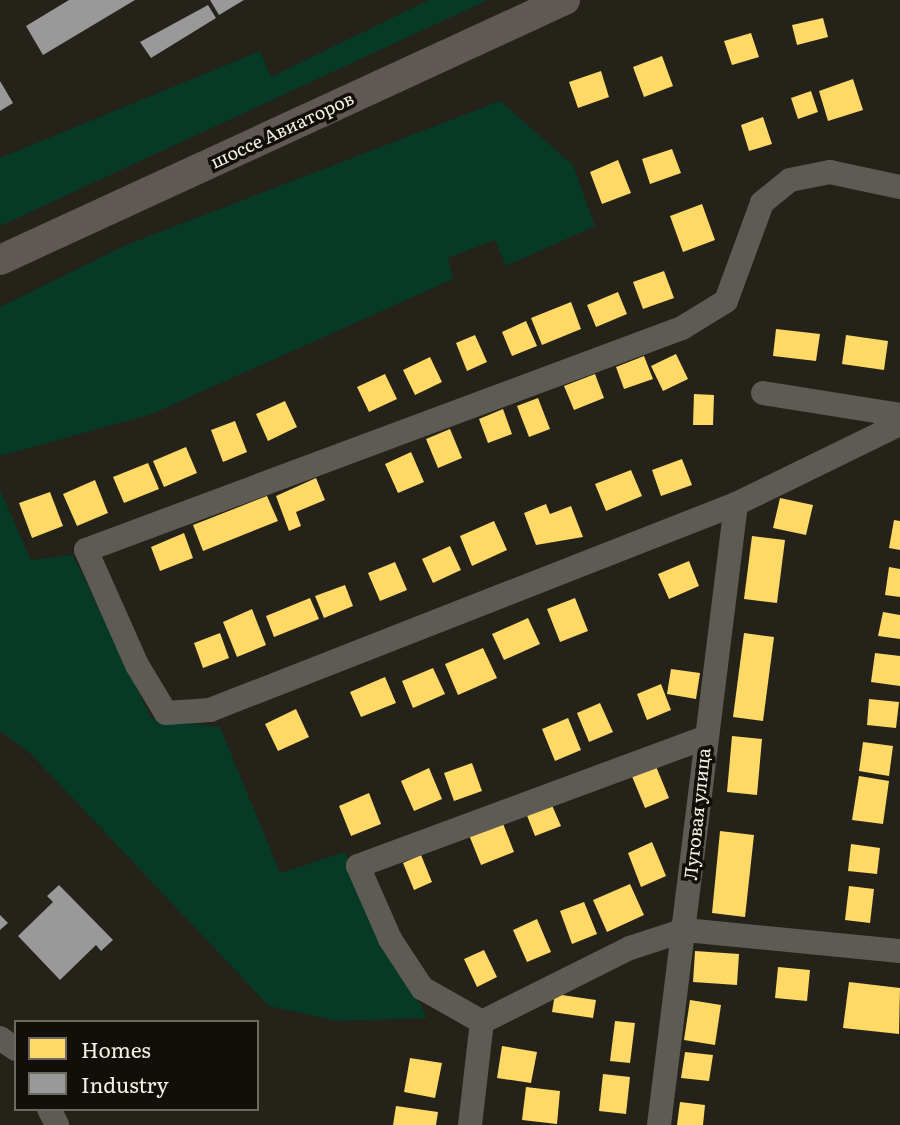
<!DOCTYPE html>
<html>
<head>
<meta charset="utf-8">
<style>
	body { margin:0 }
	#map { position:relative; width:900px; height:1125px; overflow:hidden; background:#252219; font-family:Literata,serif }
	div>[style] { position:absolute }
	.green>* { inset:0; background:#063926 }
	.homes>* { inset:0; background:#ffd966 }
	.industry>* { inset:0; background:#999 }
	.minor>* { height:24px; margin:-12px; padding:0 12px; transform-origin:12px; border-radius:12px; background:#5e5b54 }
	.major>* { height:30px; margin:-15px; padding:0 15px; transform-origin:15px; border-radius:15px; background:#605853 }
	span { translate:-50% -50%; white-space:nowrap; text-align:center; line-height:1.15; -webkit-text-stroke:7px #110f07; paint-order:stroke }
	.street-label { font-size:18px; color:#f5f1e6 }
	.legend { position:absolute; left:14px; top:1020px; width:245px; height:91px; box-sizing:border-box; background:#110f07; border:2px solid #6c6960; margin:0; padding:9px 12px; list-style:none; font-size:21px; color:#f5f1e6 }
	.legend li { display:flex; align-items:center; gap:14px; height:35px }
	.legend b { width:35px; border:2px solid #6c6960 }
</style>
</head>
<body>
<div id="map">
	<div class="green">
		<div style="clip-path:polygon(429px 0,488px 0,0 226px,0 158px,260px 51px,271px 77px)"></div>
		<div style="clip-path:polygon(500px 101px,573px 165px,595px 226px,506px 266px,495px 240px,448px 258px,453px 279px,152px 414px,0 456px,0 307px,126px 245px)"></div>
		<div style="clip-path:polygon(0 490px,31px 560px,73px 555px,151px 718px,220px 727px,280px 873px,345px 852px,427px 1018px,337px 1021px,269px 1006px,31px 754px,0 731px)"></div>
	</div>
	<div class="homes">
		<div style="clip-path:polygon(823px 18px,828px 37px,797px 45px,792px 25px)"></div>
		<div style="clip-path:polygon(751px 33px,759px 57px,732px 65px,724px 41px)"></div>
		<div style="clip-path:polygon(662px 56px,673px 86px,644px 97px,633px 67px)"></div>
		<div style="clip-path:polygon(601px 71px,609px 97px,578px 108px,569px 82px)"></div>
		<div style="clip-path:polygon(853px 79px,863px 110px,828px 121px,819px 91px)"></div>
		<div style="clip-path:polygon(811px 91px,818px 112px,798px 119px,791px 98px)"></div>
		<div style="clip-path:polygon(763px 117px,772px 144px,749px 151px,741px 125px)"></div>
		<div style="clip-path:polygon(672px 149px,681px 173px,650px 184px,642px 159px)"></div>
		<div style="clip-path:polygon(618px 160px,631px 193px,602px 204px,590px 172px)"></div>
		<div style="clip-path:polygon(702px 204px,715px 240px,683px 252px,670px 216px)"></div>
		<div style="clip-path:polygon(664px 271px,674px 298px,643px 309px,633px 282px)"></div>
		<div style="clip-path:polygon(618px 292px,627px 314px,596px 327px,587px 305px)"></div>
		<div style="clip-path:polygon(571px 302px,581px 329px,542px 345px,531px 318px)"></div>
		<div style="clip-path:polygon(526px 321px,537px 346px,512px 356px,502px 332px)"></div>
		<div style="clip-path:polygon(776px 329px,820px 334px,816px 361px,773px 356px)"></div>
		<div style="clip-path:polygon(475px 335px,487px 362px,467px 371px,456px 343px)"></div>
		<div style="clip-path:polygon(846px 335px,888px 341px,884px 370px,842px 364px)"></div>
		<div style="clip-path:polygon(676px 354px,688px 379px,663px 391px,651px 366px)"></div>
		<div style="clip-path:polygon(644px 356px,653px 379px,624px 389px,616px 367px)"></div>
		<div style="clip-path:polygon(430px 357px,442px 382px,415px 395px,403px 370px)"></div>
		<div style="clip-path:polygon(385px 374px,397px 399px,369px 412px,357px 387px)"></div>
		<div style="clip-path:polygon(595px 374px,604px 398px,574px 410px,564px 386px)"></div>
		<div style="clip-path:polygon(694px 394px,714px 395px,713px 425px,693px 425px)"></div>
		<div style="clip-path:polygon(538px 398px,550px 429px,529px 437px,517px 406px)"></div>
		<div style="clip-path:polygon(285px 401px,297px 427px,268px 441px,256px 414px)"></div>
		<div style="clip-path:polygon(503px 409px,512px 434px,488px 443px,479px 419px)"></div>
		<div style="clip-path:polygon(235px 421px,247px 452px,223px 462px,211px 430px)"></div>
		<div style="clip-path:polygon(450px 429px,462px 458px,438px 468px,426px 439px)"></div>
		<div style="clip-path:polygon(186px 447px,197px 473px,164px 487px,153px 461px)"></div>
		<div style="clip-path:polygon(411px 452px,424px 482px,398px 493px,385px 464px)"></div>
		<div style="clip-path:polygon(682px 459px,692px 485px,661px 496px,652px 470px)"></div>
		<div style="clip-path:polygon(148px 463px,159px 489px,124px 503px,113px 477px)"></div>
		<div style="clip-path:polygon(631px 470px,642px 496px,606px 511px,595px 484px)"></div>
		<div style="clip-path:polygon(316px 478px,325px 500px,296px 512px,301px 526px,289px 531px,276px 496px)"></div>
		<div style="clip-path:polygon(95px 480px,108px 513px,77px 526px,63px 494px)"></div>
		<div style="clip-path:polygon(50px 492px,63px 526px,32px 538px,19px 503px)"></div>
		<div style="clip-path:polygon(267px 496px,278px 521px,203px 551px,193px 525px)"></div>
		<div style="clip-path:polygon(780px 498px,813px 505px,806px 535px,773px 528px)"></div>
		<div style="clip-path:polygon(546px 504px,550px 514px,571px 506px,583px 537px,536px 545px,524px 513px)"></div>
		<div style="clip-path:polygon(894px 520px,900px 521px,900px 550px,889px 548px)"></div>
		<div style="clip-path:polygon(494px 521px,507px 550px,472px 566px,460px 536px)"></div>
		<div style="clip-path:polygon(184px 533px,193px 558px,160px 571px,151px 547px)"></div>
		<div style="clip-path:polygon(752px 536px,785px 540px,777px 603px,744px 599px)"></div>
		<div style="clip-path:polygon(450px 546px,461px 570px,433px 583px,422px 559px)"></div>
		<div style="clip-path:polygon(689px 561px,699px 586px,669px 599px,658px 574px)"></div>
		<div style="clip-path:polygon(395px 562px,407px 590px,380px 601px,368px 573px)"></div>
		<div style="clip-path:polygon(889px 567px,900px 569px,900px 597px,885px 595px)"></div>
		<div style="clip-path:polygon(345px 585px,353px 606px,324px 618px,315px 596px)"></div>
		<div style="clip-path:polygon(310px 598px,319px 619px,274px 637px,266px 616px)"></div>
		<div style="clip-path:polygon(575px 598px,588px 631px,560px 642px,547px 609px)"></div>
		<div style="clip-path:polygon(252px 609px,266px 645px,237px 657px,223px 622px)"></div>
		<div style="clip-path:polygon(883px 612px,900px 615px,900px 639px,878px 636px)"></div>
		<div style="clip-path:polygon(528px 618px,540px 644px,504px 660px,492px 634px)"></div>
		<div style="clip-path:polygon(220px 633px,229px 658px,203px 668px,194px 643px)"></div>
		<div style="clip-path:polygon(744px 633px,774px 637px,763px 721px,733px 717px)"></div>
		<div style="clip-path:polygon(483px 648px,497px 678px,458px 695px,445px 664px)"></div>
		<div style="clip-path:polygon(875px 653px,900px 656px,900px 686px,871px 682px)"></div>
		<div style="clip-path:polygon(433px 668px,445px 694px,413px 708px,402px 681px)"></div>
		<div style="clip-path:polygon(671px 669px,700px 673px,696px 699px,667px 694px)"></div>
		<div style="clip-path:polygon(385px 677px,396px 703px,361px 717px,350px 692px)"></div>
		<div style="clip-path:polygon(661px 684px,671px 710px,647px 720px,637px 694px)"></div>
		<div style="clip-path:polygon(869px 699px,899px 702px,896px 728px,867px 725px)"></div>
		<div style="clip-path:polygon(600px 703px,613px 732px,589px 742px,577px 713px)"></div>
		<div style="clip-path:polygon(296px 709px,309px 737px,278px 751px,265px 724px)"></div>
		<div style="clip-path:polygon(568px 718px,581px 750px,555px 761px,542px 729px)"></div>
		<div style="clip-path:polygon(732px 736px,762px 739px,757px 795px,727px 792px)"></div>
		<div style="clip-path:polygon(863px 742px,893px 746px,889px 776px,859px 771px)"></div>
		<div style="clip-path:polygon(472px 763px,482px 791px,454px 801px,444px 773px)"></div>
		<div style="clip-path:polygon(655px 764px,669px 798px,645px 808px,631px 774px)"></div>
		<div style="clip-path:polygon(429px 768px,442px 799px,414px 811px,401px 781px)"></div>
		<div style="clip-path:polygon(859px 776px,889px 781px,883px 824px,852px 820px)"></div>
		<div style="clip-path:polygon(369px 793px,381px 824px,351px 836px,339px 806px)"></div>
		<div style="clip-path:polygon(551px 803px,561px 826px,535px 836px,526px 813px)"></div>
		<div style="clip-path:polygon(502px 821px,514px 852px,481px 865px,469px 835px)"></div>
		<div style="clip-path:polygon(720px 831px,754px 835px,745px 917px,712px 913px)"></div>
		<div style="clip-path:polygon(652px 842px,666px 876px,641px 887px,628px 853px)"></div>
		<div style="clip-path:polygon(851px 844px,880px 848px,877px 874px,848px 871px)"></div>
		<div style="clip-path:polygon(421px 855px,432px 882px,414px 890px,403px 863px)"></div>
		<div style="clip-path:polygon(630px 884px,644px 915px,607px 932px,593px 900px)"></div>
		<div style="clip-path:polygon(849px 886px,874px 889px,870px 923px,845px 920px)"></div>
		<div style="clip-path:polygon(584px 902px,597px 934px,572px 944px,560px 911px)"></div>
		<div style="clip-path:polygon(537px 919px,551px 952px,527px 962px,513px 930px)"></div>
		<div style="clip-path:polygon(484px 950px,497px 977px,477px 987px,464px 959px)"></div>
		<div style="clip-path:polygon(695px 951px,739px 954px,737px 985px,693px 982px)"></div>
		<div style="clip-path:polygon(778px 967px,810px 970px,807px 1001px,775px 998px)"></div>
		<div style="clip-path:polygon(849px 982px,900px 988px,899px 1034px,843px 1028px)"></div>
		<div style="clip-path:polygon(555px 994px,596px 1000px,593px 1018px,552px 1012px)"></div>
		<div style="clip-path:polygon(690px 1000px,721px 1005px,715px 1045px,684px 1040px)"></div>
		<div style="clip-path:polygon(615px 1021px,635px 1023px,630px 1063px,610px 1061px)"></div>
		<div style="clip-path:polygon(502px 1046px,537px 1052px,531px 1083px,497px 1078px)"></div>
		<div style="clip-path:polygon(685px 1052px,713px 1055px,709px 1081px,681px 1078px)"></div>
		<div style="clip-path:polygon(410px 1058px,442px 1063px,435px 1098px,404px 1092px)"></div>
		<div style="clip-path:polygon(603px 1074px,630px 1077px,626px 1114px,599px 1111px)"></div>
		<div style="clip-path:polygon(526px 1087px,560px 1091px,557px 1124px,522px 1120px)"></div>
		<div style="clip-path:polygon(680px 1102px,705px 1105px,703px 1125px,677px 1125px)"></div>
		<div style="clip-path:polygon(396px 1106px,438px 1112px,436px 1125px,393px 1125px)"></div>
	</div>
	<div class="industry">
		<div style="clip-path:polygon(69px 0,135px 0,43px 55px,26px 26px)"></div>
		<div style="clip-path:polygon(210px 0,244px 0,219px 15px)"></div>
		<div style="clip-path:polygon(208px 5px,216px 18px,151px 58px,140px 42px)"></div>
		<div style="clip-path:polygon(0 81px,13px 103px,0 111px)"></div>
		<div style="clip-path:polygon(59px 885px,113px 940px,101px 951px,96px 945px,60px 980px,18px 936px,53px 902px,47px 896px)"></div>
		<div style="clip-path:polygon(0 915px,8px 923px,0 930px)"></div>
	</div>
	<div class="minor">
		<div style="left:900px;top:187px;width:72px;rotate:-167.9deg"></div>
		<div style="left:830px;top:172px;width:41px;rotate:168.7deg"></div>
		<div style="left:790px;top:180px;width:36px;rotate:141deg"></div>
		<div style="left:762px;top:203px;width:104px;rotate:110.2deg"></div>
		<div style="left:726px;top:301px;width:52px;rotate:148.5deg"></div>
		<div style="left:682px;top:328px;width:636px;rotate:159.57deg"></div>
		<div style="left:86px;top:550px;width:126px;rotate:66.1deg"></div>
		<div style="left:137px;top:665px;width:56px;rotate:58.9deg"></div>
		<div style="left:166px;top:713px;width:44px;rotate:-3.9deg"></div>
		<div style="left:210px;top:710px;width:565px;rotate:-21.39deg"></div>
		<div style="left:736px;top:504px;width:182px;rotate:-26deg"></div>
		<div style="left:763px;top:393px;width:139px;rotate:9.1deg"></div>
		<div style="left:704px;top:738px;width:369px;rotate:159.7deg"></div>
		<div style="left:358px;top:866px;width:80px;rotate:66.3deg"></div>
		<div style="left:390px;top:939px;width:59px;rotate:56.9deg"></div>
		<div style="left:422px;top:988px;width:69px;rotate:29.5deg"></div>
		<div style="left:482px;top:1022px;width:165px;rotate:-26.6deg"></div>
		<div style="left:630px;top:948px;width:58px;rotate:-18.1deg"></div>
		<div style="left:685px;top:930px;width:216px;rotate:5.6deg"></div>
		<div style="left:0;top:1038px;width:19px;rotate:35deg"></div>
		<div style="left:49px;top:1109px;width:18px;rotate:63deg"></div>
		<div style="left:470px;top:1125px;width:104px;rotate:-83.4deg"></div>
		<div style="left:659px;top:1125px;width:626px;rotate:-82.93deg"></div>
	</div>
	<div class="major">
		<div style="left:0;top:260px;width:622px;rotate:-24.71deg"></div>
	</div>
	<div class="street-label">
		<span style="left:282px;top:130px;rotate:-25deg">шоссе Авиаторов</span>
		<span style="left:697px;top:814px;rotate:-84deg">Луговая улица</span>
	</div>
	<ul class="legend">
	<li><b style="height:19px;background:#ffd966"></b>Homes</li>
	<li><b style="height:19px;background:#999"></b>Industry</li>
	</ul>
</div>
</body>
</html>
